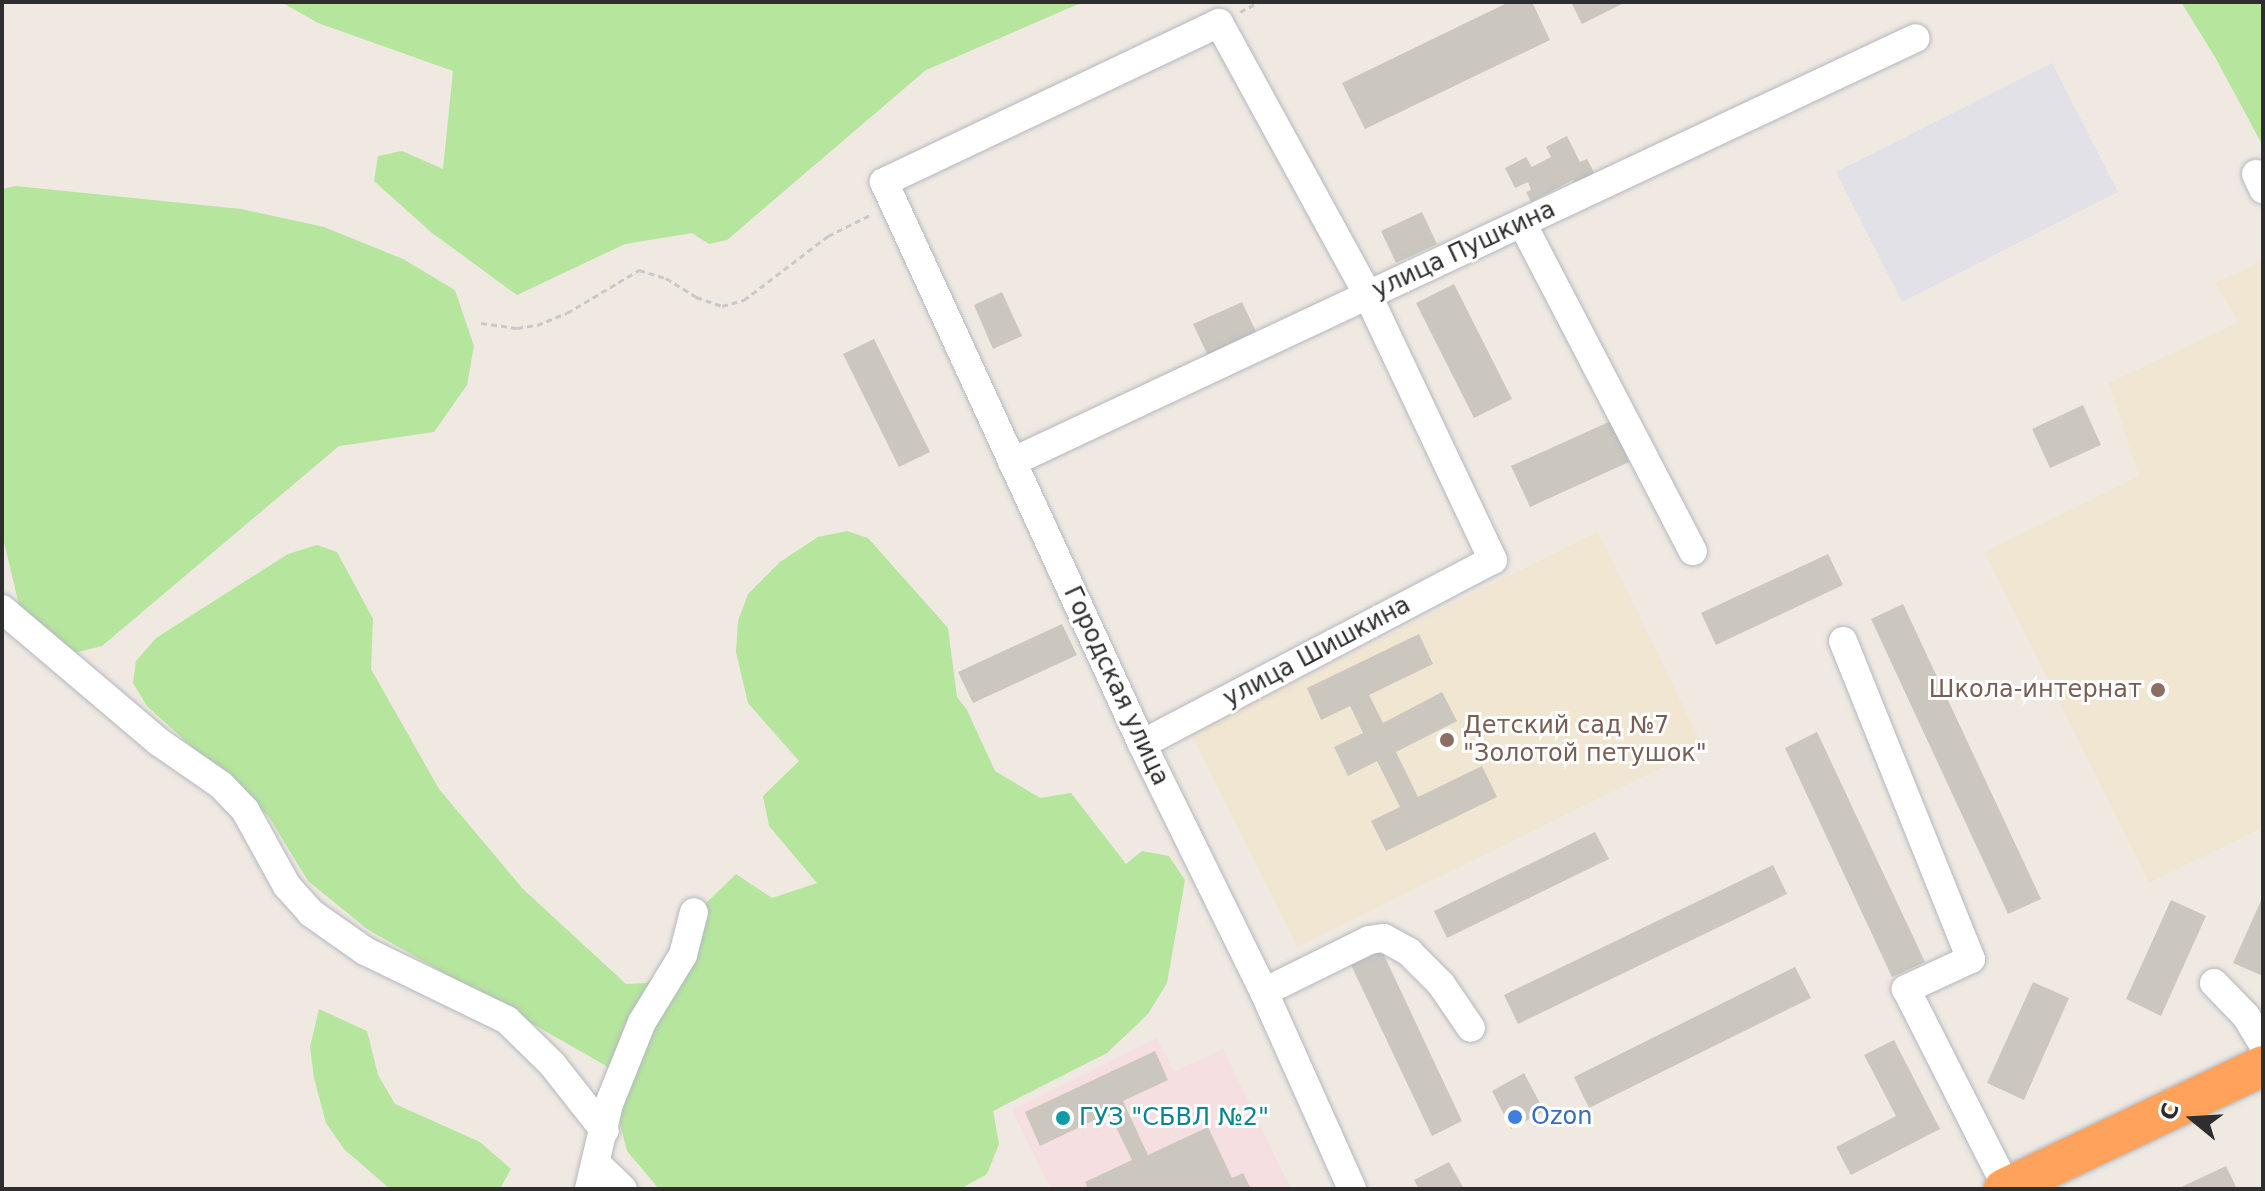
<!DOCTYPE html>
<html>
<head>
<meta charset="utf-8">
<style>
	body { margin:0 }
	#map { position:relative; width:2265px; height:1191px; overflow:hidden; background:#efe9e1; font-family:"DejaVu Sans",sans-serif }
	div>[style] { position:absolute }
	.industrial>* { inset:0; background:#e3e1e8 }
	.education>* { inset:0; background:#f0e6d1 }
	.medical>* { inset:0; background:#f5dfe0 }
	.green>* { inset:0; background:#b6e59e }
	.building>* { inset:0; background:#cbc7bf }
	.path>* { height:3px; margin-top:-1.5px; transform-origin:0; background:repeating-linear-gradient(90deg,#c9c9c9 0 6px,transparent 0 10px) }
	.roads { filter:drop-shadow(0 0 2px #b4b7c1) drop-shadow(0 0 2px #b4b7c1) }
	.minor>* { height:28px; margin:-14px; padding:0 14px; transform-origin:14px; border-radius:14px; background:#fff }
	.highway>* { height:40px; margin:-20px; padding:0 20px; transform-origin:20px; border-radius:20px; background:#ffa35c }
	.dots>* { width:22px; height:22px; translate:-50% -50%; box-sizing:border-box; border:4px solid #fff; border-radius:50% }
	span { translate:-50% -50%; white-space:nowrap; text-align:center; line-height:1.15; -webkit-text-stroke:6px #fff; paint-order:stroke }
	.street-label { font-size:24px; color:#2e2e2e }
	.education-label { font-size:24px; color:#785e54 }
	.right { translate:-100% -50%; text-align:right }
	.left { translate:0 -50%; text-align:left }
	.shop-label { font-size:24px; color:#366cbe }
	.culture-label { font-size:24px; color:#0d838f }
	.frame { position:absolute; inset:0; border:4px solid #2e2e2e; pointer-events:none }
	.north { position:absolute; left:2153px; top:1079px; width:80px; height:80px; -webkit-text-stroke:6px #fff; paint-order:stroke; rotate:288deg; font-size:22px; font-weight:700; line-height:32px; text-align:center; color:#2e2e2e }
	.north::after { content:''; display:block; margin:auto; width:28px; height:36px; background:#2e2e2e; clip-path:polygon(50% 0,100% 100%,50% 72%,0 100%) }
</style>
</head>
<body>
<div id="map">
	<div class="industrial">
		<div style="clip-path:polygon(2052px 63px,2118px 192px,1902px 302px,1836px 172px)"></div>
	</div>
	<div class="education">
		<div style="clip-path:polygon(2263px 261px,2263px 827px,2149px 883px,1985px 552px,2139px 476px,2109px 383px,2239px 322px,2215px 283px)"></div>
		<div style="clip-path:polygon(1598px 532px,1703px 747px,1297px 947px,1191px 733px)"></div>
	</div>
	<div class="medical">
		<div style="clip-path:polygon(1157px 1038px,1174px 1072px,1223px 1049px,1291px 1189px,1051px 1189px,1012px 1110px)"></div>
	</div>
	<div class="green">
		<div style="clip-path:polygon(281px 2px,1083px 2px,926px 70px,727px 240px,709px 244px,692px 233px,625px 244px,517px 295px,432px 233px,374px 181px,378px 156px,402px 151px,443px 169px,453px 71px,318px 23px)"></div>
		<div style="clip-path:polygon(2181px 2px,2263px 2px,2263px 146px,2215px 57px)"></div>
		<div style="clip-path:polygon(16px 186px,241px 209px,324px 227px,403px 259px,455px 290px,474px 346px,467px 385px,434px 432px,339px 446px,102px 646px,74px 653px,21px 613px,2px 534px,2px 189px)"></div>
		<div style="clip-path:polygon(847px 531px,868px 538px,948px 628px,957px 697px,967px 710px,995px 771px,1040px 798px,1071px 793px,1126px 864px,1142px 851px,1169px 856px,1185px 880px,1167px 983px,1148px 1014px,1107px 1053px,993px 1111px,999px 1144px,987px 1174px,960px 1189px,659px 1189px,627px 1151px,616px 1108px,615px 1071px,367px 929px,308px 881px,269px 817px,147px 706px,133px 683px,136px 661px,156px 638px,288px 554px,317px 545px,337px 552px,373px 619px,371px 669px,439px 789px,523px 889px,626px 984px,647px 983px,691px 934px,707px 902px,736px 874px,772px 898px,817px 883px,769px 826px,763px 796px,799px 761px,748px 703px,736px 652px,738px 621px,748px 594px,780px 562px,818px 537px)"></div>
		<div style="clip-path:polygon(319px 1009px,367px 1031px,378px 1075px,395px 1104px,480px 1142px,511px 1169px,500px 1189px,390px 1189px,344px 1149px,326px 1123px,314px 1078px,310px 1047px)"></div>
	</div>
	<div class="building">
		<div style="clip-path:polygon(1509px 2px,1532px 2px,1550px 40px,1365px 129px,1342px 83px)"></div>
		<div style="clip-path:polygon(1571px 2px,1626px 2px,1582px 24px)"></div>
		<div style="clip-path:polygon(1567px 136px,1580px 162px,1587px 159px,1597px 178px,1577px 188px,1573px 180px,1531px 202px,1526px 192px,1531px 190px,1528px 182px,1515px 188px,1505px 168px,1526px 157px,1532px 167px,1551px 157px,1546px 147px)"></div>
		<div style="clip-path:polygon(1422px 212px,1437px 244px,1396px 263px,1381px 231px)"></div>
		<div style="clip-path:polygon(1454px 284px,1512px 399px,1474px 418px,1416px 303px)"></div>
		<div style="clip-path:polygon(1002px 292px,1022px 336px,993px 349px,974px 305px)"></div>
		<div style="clip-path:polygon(1242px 302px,1257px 334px,1208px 356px,1193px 324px)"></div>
		<div style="clip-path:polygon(874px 339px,930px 452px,899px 467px,843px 354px)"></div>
		<div style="clip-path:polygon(2083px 405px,2101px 445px,2050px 468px,2032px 429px)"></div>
		<div style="clip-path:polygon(1611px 421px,1629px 462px,1530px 507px,1511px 466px)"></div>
		<div style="clip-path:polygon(1828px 554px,1843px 585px,1716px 645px,1701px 613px)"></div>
		<div style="clip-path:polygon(1903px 604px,2041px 899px,2008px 914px,1871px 619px)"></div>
		<div style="clip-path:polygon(1062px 624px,1077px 655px,973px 703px,958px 672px)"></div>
		<div style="clip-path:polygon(1419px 634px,1433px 664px,1369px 695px,1383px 723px,1442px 692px,1457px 721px,1396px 752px,1418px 797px,1482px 766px,1497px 797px,1386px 851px,1371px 821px,1400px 807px,1377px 761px,1348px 776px,1334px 747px,1363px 733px,1350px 706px,1321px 720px,1307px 688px)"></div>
		<div style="clip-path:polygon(1817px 732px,1925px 962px,1892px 977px,1785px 748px)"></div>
		<div style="clip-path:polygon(1595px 832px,1609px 859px,1447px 938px,1434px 911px)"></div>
		<div style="clip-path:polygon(1773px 865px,1787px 894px,1518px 1024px,1504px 995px)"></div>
		<div style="clip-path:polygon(2263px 896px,2263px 976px,2233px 963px)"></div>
		<div style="clip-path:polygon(2171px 900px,2206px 916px,2161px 1016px,2126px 999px)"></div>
		<div style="clip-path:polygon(1382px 951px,1462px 1121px,1432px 1136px,1351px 965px)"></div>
		<div style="clip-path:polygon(1795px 967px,1811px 998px,1589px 1108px,1574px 1077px)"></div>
		<div style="clip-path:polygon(2033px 982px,2069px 998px,2024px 1100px,1987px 1083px)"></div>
		<div style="clip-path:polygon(1894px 1040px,1940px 1129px,1851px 1175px,1836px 1147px,1896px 1116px,1864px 1055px)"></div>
		<div style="clip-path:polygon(1155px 1051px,1168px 1080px,1123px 1101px,1148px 1155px,1208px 1127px,1232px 1178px,1243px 1173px,1251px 1189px,1088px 1189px,1085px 1182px,1132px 1160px,1113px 1121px,1108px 1123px,1105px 1115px,1040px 1146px,1025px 1112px)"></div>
		<div style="clip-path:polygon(1524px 1073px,1544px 1111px,1511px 1129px,1492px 1091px)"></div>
		<div style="clip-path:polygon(1449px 1162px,1464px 1189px,1419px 1189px,1414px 1180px)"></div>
		<div style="clip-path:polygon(2226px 1166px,2237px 1189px,2177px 1189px)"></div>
	</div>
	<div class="path">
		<div style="left:1240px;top:12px;width:21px;rotate:-28deg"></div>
		<div style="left:481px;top:323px;width:36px;rotate:8deg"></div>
		<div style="left:517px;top:328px;width:20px;rotate:-9deg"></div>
		<div style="left:537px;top:325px;width:32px;rotate:-22deg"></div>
		<div style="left:567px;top:313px;width:84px;rotate:-30.8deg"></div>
		<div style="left:639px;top:270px;width:28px;rotate:17deg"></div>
		<div style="left:666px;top:278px;width:36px;rotate:32deg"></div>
		<div style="left:696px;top:297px;width:28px;rotate:19deg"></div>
		<div style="left:722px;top:306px;width:23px;rotate:-15deg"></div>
		<div style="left:744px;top:300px;width:106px;rotate:-37.3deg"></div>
		<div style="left:828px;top:236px;width:49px;rotate:-26.6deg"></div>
	</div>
	<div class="roads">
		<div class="minor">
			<div style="left:2256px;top:174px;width:17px;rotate:65deg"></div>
			<div style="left:1522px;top:223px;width:370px;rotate:62.5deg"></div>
			<div style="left:1012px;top:462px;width:998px;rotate:-25.13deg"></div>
			<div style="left:2px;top:609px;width:206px;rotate:40.3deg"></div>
			<div style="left:159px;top:742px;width:75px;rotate:34.7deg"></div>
			<div style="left:221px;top:785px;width:35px;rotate:46deg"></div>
			<div style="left:245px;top:810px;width:87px;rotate:61.1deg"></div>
			<div style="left:287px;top:886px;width:36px;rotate:48deg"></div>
			<div style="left:311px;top:913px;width:66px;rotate:35.1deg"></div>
			<div style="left:365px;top:951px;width:158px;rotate:25.9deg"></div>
			<div style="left:507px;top:1020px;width:63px;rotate:44.4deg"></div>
			<div style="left:552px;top:1064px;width:85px;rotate:51.7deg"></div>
			<div style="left:1843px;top:641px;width:343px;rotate:68.1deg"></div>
			<div style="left:1971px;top:959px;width:72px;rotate:155.2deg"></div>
			<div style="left:1906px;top:989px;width:223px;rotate:63.1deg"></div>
			<div style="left:1142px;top:744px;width:396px;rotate:-27.7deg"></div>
			<div style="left:1493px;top:560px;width:293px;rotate:-115.3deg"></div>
			<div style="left:1368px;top:295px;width:310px;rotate:-118.7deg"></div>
			<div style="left:1219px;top:23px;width:371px;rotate:154.6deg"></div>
			<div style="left:884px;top:182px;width:618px;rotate:65.34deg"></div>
			<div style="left:1142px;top:744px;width:276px;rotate:63.8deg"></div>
			<div style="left:1264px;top:992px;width:216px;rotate:65.9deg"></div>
			<div style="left:2214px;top:983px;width:46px;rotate:45.9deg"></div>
			<div style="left:2246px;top:1016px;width:33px;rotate:59deg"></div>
			<div style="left:1264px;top:992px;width:117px;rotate:-26.3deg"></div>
			<div style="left:1369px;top:940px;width:15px;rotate:-8deg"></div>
			<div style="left:1384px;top:938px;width:29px;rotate:29deg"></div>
			<div style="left:1409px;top:952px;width:45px;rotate:45deg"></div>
			<div style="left:1441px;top:984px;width:53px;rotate:55.7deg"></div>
			<div style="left:597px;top:1164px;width:36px;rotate:44deg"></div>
			<div style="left:589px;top:1189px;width:87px;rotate:-76.8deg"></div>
			<div style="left:609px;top:1104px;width:88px;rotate:-68.1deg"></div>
			<div style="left:642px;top:1022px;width:79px;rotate:-58.5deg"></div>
			<div style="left:683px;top:955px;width:44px;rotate:-75.7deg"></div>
		</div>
		<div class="highway">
			<div style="left:2004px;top:1189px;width:287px;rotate:-25.4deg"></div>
		</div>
	</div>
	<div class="dots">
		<div style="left:2158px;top:690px;background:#8d6e63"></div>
		<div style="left:1447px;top:740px;background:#8d6e63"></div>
		<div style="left:1515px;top:1117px;background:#3f7fe0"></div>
		<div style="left:1063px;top:1118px;background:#0f9aa8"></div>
	</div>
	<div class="street-label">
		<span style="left:1464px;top:250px;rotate:-25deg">улица Пушкина</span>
		<span style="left:1317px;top:652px;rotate:-28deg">улица Шишкина</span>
		<span style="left:1116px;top:686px;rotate:65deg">Городская улица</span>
	</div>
	<div class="education-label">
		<span class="right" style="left:2142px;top:690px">Школа-интернат</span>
		<span class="left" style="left:1463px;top:740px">Детский сад №7<br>"Золотой петушок"</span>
	</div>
	<div class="shop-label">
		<span class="left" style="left:1531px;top:1117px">Ozon</span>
	</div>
	<div class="culture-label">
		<span class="left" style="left:1079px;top:1118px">ГУЗ "СБВЛ №2"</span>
	</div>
	<div class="frame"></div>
	<div class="north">С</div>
</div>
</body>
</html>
